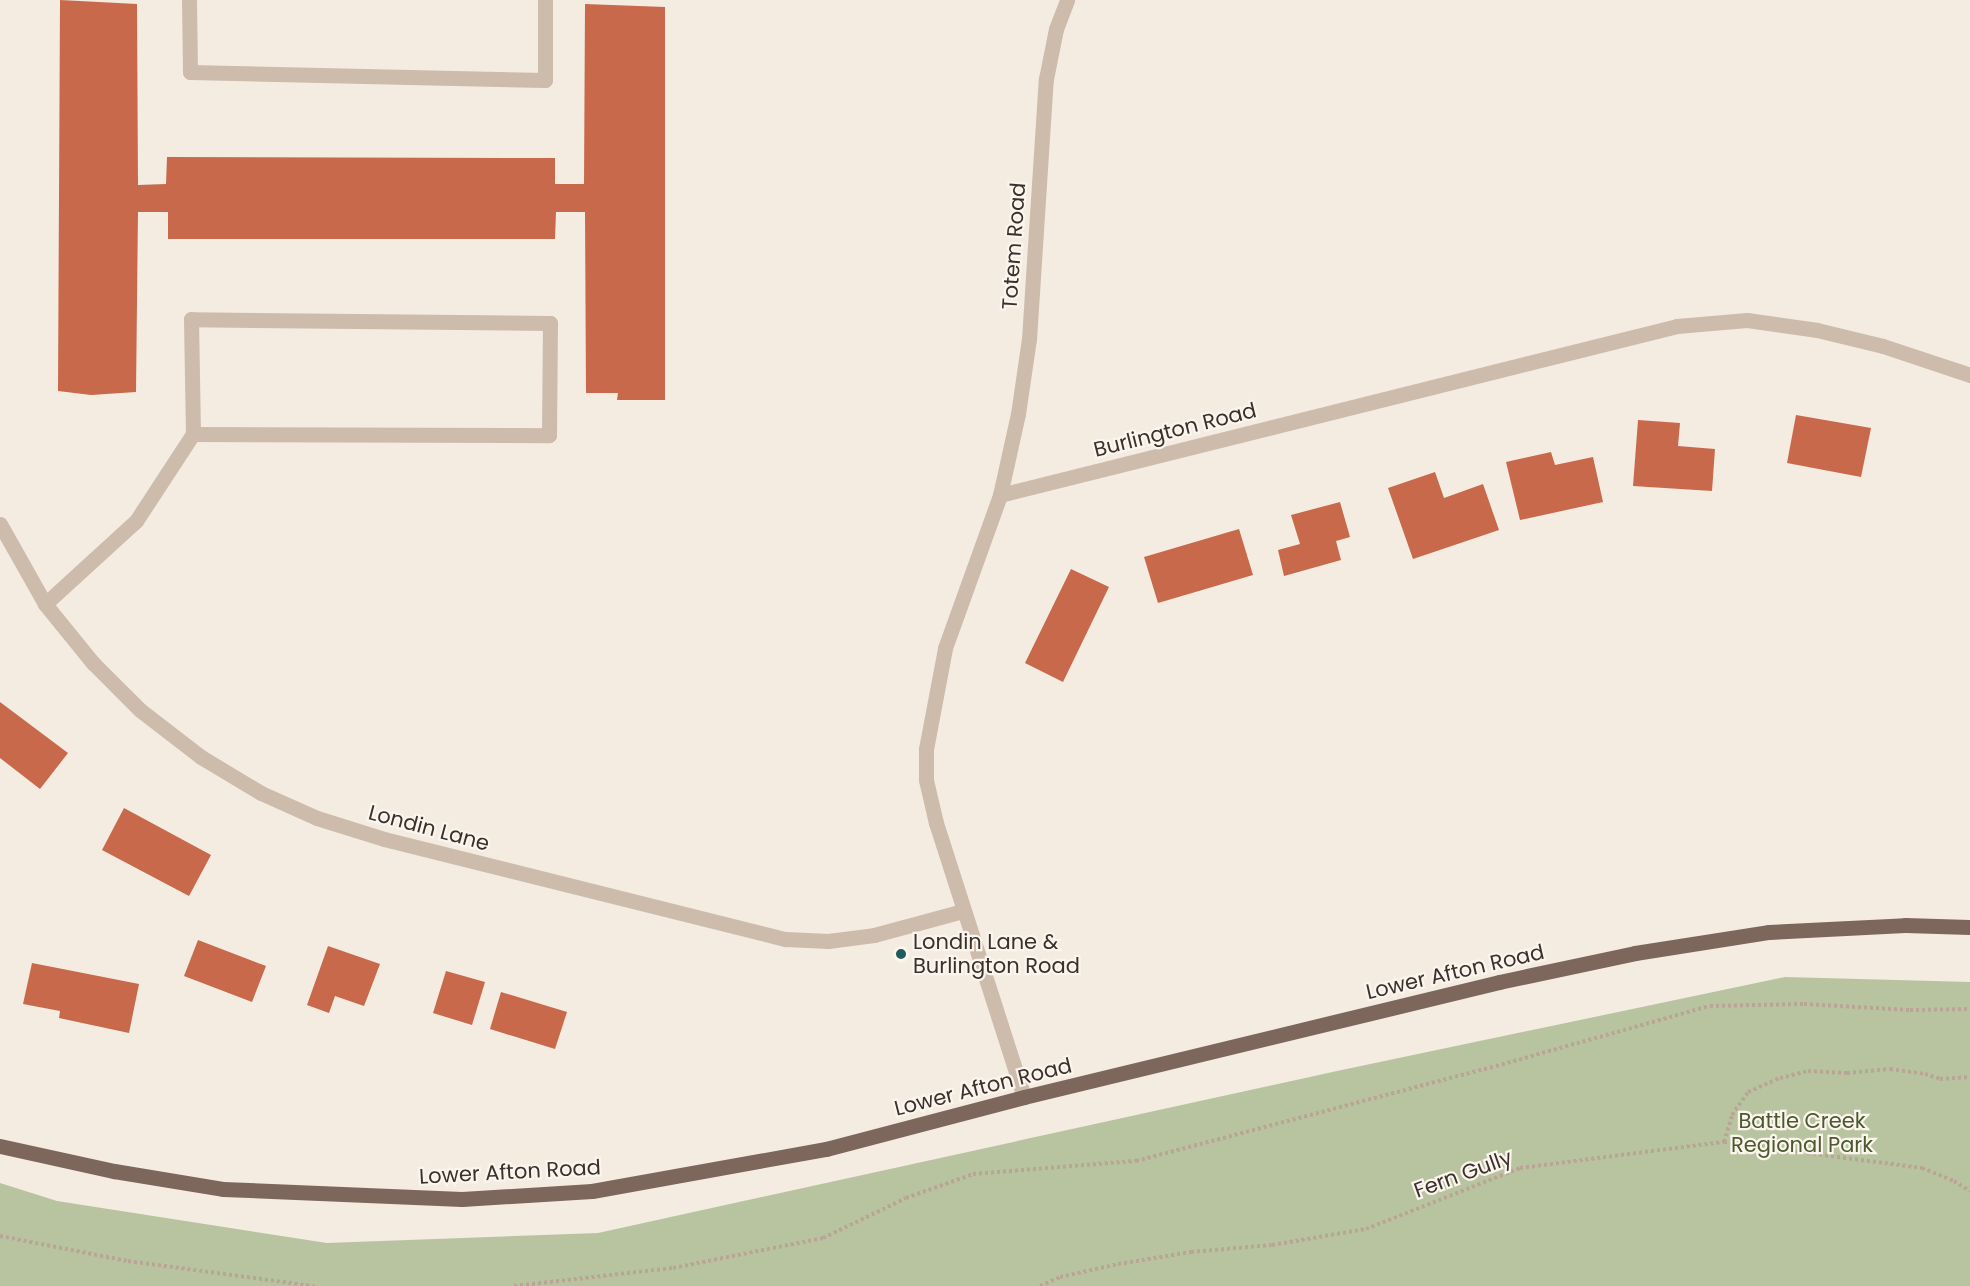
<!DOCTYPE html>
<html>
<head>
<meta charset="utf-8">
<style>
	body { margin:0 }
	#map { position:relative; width:1970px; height:1286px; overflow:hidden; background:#f4ebe1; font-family:Poppins,sans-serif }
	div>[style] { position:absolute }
	.green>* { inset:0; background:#b8c4a0 }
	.building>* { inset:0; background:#c8694b }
	.path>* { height:4px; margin-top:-2px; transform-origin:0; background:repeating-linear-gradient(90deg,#b9a596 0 3px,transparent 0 6px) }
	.minor>* { height:15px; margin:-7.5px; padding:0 7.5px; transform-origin:7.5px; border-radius:7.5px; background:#cdbbac }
	.major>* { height:15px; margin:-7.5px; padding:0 7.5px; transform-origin:7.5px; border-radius:7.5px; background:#7d675c }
	.dots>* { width:16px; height:16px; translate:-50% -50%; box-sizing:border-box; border:3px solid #fbf5ee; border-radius:50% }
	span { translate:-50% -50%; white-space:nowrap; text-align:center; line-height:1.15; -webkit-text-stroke:4.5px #fbf5ee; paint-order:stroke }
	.street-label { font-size:21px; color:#3b302b }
	.poi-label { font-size:21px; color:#3b302b }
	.left { translate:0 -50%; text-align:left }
	.park-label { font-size:21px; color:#4a5a2e }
</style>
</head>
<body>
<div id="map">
	<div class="green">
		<div style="clip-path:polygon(1785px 977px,1970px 982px,1970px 1286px,0 1286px,0 1183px,57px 1201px,327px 1243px,598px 1233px,1337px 1071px)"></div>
	</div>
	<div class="building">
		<div style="clip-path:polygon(60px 0,137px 4px,138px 185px,166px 184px,167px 157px,555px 158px,555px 184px,584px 184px,585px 4px,665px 7px,665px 400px,617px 400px,618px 393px,586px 393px,585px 212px,556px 212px,555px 239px,168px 239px,168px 212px,138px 212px,136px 392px,91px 395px,58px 391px)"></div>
		<div style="clip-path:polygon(1796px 415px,1871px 428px,1861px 477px,1787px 463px)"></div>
		<div style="clip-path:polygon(1638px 420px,1680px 423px,1678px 446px,1715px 449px,1712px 491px,1633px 486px)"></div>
		<div style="clip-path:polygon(1551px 452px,1555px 465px,1593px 457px,1603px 502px,1520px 520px,1506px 462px)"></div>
		<div style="clip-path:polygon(1435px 472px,1444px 498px,1483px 484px,1499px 530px,1413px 559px,1388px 488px)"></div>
		<div style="clip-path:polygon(1340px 502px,1350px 537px,1336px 541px,1341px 560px,1284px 576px,1278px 550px,1300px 544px,1291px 515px)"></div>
		<div style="clip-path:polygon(1239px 529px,1253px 575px,1158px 603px,1144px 557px)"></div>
		<div style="clip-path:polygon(1071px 569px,1109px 587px,1063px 682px,1025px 663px)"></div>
		<div style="clip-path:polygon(0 702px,68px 753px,40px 789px,0 758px)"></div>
		<div style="clip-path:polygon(124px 808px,211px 855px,189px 896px,102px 850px)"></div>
		<div style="clip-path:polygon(198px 940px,266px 966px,252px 1002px,184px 976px)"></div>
		<div style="clip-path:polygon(328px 946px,380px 964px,364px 1006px,335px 996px,329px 1013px,307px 1005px)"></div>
		<div style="clip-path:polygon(32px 963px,139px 984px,129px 1033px,59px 1018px,60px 1011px,23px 1004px)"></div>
		<div style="clip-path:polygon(446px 971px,485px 982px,472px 1025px,433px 1013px)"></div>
		<div style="clip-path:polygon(501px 992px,567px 1012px,555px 1049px,490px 1029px)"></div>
	</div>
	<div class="path">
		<div style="left:1724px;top:1142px;width:28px;rotate:-73deg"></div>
		<div style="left:1732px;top:1115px;width:28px;rotate:-55deg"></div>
		<div style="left:1748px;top:1092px;width:35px;rotate:-24deg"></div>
		<div style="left:1780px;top:1078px;width:29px;rotate:-14deg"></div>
		<div style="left:1808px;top:1071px;width:39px;rotate:3deg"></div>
		<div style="left:1847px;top:1073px;width:43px;rotate:-5.3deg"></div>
		<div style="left:1890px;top:1069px;width:35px;rotate:8deg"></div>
		<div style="left:1925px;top:1074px;width:16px;rotate:18deg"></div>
		<div style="left:1940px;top:1079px;width:30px;rotate:-4deg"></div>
		<div style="left:0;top:1236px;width:130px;rotate:11.1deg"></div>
		<div style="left:128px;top:1261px;width:188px;rotate:7.7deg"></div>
		<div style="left:514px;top:1286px;width:160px;rotate:-6.5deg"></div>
		<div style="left:673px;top:1268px;width:153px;rotate:-11.3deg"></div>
		<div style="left:823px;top:1238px;width:92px;rotate:-25.7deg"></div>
		<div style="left:906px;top:1198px;width:71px;rotate:-19.7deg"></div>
		<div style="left:973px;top:1174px;width:164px;rotate:-4.6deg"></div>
		<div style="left:1136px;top:1161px;width:372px;rotate:-14.8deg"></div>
		<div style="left:1496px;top:1066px;width:222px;rotate:-15.7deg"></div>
		<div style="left:1710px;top:1006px;width:94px;rotate:-1.2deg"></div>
		<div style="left:1804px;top:1004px;width:106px;rotate:3.2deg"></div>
		<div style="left:1910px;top:1010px;width:60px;rotate:-1deg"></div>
		<div style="left:1040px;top:1286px;width:22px;rotate:-24deg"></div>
		<div style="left:1060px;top:1277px;width:59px;rotate:-12.6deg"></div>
		<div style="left:1118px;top:1264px;width:74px;rotate:-9.3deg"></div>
		<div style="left:1191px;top:1252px;width:81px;rotate:-4.9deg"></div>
		<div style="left:1272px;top:1245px;width:95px;rotate:-9.7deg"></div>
		<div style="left:1366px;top:1229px;width:166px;rotate:-21.6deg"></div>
		<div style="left:1520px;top:1168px;width:206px;rotate:-7.3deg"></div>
		<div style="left:1724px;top:1142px;width:200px;rotate:7.5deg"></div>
		<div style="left:1922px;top:1168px;width:35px;rotate:22deg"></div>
		<div style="left:1954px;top:1181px;width:19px;rotate:32deg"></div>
	</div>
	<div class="minor">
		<div style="left:189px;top:0;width:72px;rotate:89.2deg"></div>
		<div style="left:190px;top:72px;width:355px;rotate:1.3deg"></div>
		<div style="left:545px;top:80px;width:80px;rotate:-90deg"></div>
		<div style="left:1000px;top:495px;width:698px;rotate:-14.02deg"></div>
		<div style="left:1677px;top:326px;width:70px;rotate:-4.9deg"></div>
		<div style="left:1747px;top:320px;width:71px;rotate:8.1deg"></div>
		<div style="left:1817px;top:330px;width:68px;rotate:13.6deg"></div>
		<div style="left:1883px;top:346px;width:92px;rotate:18.4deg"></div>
		<div style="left:0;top:524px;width:92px;rotate:60.6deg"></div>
		<div style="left:45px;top:604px;width:76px;rotate:50.9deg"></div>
		<div style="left:93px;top:663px;width:66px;rotate:45deg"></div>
		<div style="left:140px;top:710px;width:77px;rotate:37.6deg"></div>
		<div style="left:201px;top:757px;width:70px;rotate:31deg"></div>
		<div style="left:261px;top:793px;width:61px;rotate:24.1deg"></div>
		<div style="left:317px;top:818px;width:70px;rotate:17.4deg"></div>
		<div style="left:384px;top:839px;width:414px;rotate:14deg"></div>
		<div style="left:786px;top:939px;width:42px;rotate:2.7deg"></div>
		<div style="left:828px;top:941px;width:46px;rotate:-7.4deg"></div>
		<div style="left:874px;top:935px;width:92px;rotate:-15.1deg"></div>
		<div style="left:45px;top:604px;width:123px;rotate:-42.4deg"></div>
		<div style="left:136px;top:521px;width:104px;rotate:-56.8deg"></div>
		<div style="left:193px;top:434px;width:356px;rotate:0.2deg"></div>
		<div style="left:549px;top:435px;width:112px;rotate:-89.5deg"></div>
		<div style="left:550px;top:323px;width:359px;rotate:-179.4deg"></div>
		<div style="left:191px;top:319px;width:115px;rotate:89deg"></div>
		<div style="left:1024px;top:1097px;width:288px;rotate:-107.8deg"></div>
		<div style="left:936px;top:823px;width:44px;rotate:-103.1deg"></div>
		<div style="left:926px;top:780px;width:31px;rotate:-90deg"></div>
		<div style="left:926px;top:749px;width:103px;rotate:-79.3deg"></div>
		<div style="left:945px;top:648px;width:163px;rotate:-70.2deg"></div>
		<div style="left:1000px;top:495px;width:83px;rotate:-77.5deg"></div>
		<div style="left:1018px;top:414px;width:76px;rotate:-81.7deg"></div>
		<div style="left:1029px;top:339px;width:261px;rotate:-86.3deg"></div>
		<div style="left:1046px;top:79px;width:51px;rotate:-78.7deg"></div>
		<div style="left:1056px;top:29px;width:31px;rotate:-69deg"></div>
	</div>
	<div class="major">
		<div style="left:0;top:1146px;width:117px;rotate:12.4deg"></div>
		<div style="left:114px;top:1171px;width:110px;rotate:9.4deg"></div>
		<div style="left:223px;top:1189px;width:239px;rotate:2.4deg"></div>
		<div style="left:462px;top:1199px;width:130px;rotate:-3.5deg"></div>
		<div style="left:592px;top:1191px;width:238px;rotate:-10.2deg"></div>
		<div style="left:826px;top:1149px;width:205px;rotate:-14.7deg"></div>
		<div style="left:1024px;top:1097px;width:489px;rotate:-13.6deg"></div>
		<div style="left:1499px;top:982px;width:139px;rotate:-12deg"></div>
		<div style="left:1635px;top:953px;width:136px;rotate:-8.9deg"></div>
		<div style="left:1769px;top:932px;width:136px;rotate:-2.9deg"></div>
		<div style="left:1905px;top:925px;width:65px;rotate:1.8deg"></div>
	</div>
	<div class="dots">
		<div style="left:901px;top:954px;background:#1f5a5e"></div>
	</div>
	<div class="street-label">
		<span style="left:1014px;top:246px;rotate:-86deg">Totem Road</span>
		<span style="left:1175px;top:430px;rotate:-14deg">Burlington Road</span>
		<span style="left:429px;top:828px;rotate:15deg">Londin Lane</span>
		<span style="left:1455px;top:972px;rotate:-13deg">Lower Afton Road</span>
		<span style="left:983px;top:1087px;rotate:-14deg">Lower Afton Road</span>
		<span style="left:510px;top:1172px;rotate:-3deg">Lower Afton Road</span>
		<span style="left:1463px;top:1174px;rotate:-20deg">Fern Gully</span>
	</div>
	<div class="poi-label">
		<span class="left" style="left:913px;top:954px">Londin Lane &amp;<br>Burlington Road</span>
	</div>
	<div class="park-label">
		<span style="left:1802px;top:1133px">Battle Creek<br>Regional Park</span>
	</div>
</div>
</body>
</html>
